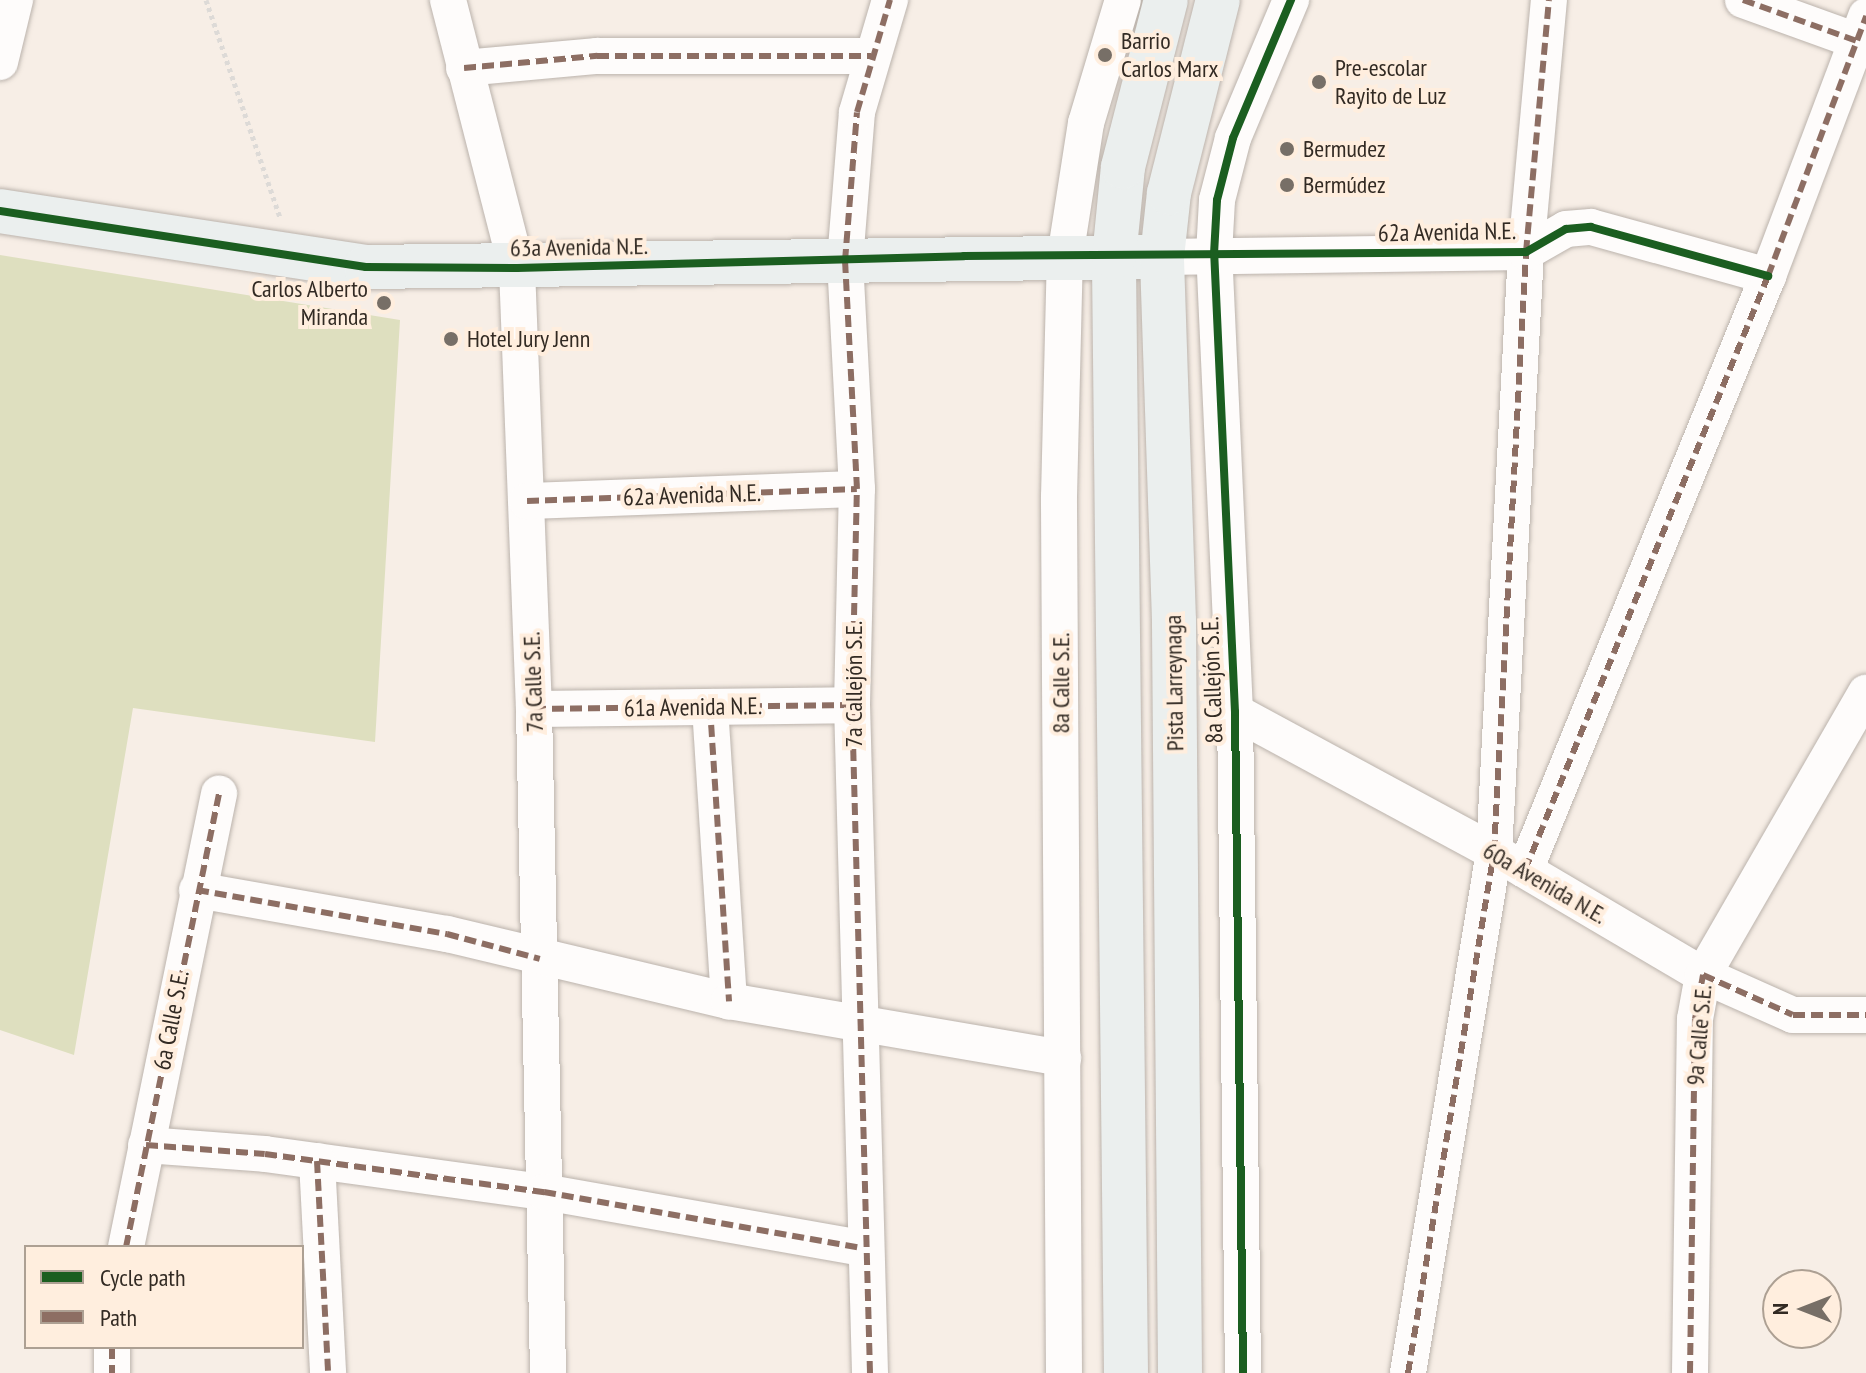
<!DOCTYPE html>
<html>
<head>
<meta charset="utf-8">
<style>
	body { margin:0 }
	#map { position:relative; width:1866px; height:1373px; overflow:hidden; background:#f7eee6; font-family:"PT Sans Narrow",sans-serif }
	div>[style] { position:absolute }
	.green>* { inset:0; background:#dedfbf }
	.path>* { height:5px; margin-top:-2.5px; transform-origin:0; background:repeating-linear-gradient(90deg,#dddad7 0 4px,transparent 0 8px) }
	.roads { filter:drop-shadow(0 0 2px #bbb3ac) drop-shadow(0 0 2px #bbb3ac) }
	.street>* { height:36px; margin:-18px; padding:0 18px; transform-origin:18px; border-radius:18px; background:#fefcfb }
	.secondary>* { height:44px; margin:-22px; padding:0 22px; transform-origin:22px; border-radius:22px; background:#ebefee }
	.quiet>* { height:6px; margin-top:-3px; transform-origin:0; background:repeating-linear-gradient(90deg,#8d6e63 0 12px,transparent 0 18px) }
	.cycleway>* { height:8px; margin:-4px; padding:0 4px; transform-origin:4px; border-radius:4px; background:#1b5e20 }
	.dots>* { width:22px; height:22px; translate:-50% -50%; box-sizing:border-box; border:4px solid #ffeede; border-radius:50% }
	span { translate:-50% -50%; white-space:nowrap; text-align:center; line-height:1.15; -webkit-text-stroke:8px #ffeede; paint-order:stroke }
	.poi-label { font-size:24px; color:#322a23 }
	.left { translate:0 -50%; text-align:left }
	.right { translate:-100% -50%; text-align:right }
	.street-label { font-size:24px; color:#322a23 }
	.legend { position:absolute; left:24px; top:1245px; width:280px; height:104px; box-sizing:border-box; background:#ffeede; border:2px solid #ada093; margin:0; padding:10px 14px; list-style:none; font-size:24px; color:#322a23 }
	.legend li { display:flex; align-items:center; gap:16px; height:40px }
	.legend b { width:40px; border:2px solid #ada093 }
	.north { position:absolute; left:1762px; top:1269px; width:80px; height:80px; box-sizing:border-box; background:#ffeede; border:2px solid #ada093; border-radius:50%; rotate:270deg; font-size:22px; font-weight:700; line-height:32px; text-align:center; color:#322a23 }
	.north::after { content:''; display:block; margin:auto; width:28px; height:36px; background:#776f67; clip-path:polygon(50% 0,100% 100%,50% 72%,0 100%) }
</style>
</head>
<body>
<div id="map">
	<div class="green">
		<div style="clip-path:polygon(0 255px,400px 320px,375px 742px,133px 708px,74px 1055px,0 1030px)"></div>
	</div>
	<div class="path">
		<div style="left:206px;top:0;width:229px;rotate:71.2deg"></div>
	</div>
	<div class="roads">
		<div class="street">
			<div style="left:448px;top:0;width:277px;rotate:75.6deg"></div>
			<div style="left:517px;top:268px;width:441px;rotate:87.8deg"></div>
			<div style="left:534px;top:709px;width:664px;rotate:88.79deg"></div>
			<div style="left:1743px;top:0;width:121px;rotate:19.8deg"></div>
			<div style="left:0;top:62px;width:64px;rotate:-76.4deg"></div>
			<div style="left:464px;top:68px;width:134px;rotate:-5.2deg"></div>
			<div style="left:597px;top:56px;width:274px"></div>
			<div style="left:1162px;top:257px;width:364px;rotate:-0.8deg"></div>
			<div style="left:1526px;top:252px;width:46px;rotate:-29.9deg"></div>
			<div style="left:1566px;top:229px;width:25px;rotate:-5deg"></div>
			<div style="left:1591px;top:227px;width:184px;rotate:15.5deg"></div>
			<div style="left:527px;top:501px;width:330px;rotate:-2.1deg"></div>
			<div style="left:710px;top:707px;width:295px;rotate:86.3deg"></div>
			<div style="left:534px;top:709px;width:318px;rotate:-0.7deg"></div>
			<div style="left:1235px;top:712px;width:294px;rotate:28.4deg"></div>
			<div style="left:1494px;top:852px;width:243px;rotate:30.5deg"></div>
			<div style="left:1703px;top:975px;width:98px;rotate:24deg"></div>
			<div style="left:1793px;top:1015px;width:73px"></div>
			<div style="left:1525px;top:870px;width:642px;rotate:-67.75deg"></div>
			<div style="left:1768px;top:276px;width:278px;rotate:-69.3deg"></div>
			<div style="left:197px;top:890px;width:254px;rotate:10deg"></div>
			<div style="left:447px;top:934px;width:290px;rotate:13.4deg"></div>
			<div style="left:729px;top:1001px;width:339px;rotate:9.7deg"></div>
			<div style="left:146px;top:1145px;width:119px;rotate:4.3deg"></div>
			<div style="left:265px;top:1154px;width:282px;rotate:7.8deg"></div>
			<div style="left:544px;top:1192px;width:324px;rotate:10deg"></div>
			<div style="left:317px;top:1161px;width:212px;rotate:87deg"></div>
			<div style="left:126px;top:1247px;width:463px;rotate:-78.4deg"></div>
			<div style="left:112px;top:1347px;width:26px;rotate:90deg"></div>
			<div style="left:870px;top:1373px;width:668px;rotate:-91.54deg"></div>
			<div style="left:852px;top:705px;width:216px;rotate:-88.7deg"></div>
			<div style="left:857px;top:489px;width:228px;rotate:-93deg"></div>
			<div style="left:845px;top:261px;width:149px;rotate:-85.4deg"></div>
			<div style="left:857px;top:112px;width:117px;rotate:-73.6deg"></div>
			<div style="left:1064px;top:1373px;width:876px;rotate:-90.33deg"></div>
			<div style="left:1059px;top:497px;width:240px;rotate:-88.6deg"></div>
			<div style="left:1065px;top:257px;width:136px;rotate:-81.1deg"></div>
			<div style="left:1086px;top:123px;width:128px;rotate:-73.3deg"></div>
			<div style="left:1243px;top:1373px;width:661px;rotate:-90.69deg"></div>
			<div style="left:1235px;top:712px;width:458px;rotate:-92.6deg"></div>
			<div style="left:1214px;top:254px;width:54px;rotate:-86.8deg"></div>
			<div style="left:1217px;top:200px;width:64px;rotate:-75.5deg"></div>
			<div style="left:1233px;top:138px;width:150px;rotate:-67.2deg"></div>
			<div style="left:1408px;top:1373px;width:528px;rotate:-80.63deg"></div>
			<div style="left:1494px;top:852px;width:601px;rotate:-86.95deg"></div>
			<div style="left:1526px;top:252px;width:253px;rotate:-84.8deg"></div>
			<div style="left:1690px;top:1373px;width:354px;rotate:-89.2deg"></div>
			<div style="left:1695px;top:1019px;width:45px;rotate:-79.7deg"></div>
			<div style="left:1703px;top:975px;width:326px;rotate:-60deg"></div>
		</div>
		<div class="secondary">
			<div style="left:0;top:211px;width:370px;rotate:8.7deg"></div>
			<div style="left:366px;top:267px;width:778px;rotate:-0.74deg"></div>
			<div style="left:1126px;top:1373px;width:1116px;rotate:-90.62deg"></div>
			<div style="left:1114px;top:257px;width:90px;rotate:-84.3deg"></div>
			<div style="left:1123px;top:167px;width:172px;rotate:-75.6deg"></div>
			<div style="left:1180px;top:1373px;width:752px;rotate:-90.46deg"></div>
			<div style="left:1174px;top:621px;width:364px;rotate:-91.9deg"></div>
			<div style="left:1162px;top:257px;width:64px;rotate:-83.8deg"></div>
			<div style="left:1169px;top:193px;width:199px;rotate:-75.8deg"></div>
		</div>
	</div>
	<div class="quiet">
		<div style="left:1743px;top:0;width:121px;rotate:19.8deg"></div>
		<div style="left:464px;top:68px;width:134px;rotate:-5.2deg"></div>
		<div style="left:597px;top:56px;width:274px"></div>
		<div style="left:527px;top:501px;width:330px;rotate:-2.1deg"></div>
		<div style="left:710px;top:707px;width:295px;rotate:86.3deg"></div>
		<div style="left:534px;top:709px;width:318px;rotate:-0.7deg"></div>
		<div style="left:1525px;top:870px;width:642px;rotate:-67.75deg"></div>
		<div style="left:1768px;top:276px;width:278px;rotate:-69.3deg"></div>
		<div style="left:197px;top:890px;width:254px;rotate:10deg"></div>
		<div style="left:447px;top:934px;width:96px;rotate:15deg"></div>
		<div style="left:146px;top:1145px;width:119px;rotate:4.3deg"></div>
		<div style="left:265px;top:1154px;width:282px;rotate:7.8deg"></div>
		<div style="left:544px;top:1192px;width:324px;rotate:10deg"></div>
		<div style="left:317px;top:1161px;width:212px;rotate:87deg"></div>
		<div style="left:126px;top:1247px;width:463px;rotate:-78.4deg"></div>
		<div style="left:112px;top:1347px;width:26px;rotate:90deg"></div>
		<div style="left:870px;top:1373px;width:668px;rotate:-91.54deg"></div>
		<div style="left:852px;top:705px;width:216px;rotate:-88.7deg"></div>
		<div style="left:857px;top:489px;width:228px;rotate:-93deg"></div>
		<div style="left:845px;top:261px;width:149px;rotate:-85.4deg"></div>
		<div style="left:857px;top:112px;width:117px;rotate:-73.6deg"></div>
		<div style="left:1408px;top:1373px;width:528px;rotate:-80.63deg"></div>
		<div style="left:1494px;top:852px;width:601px;rotate:-86.95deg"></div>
		<div style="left:1526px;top:252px;width:253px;rotate:-84.8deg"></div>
		<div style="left:1690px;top:1373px;width:354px;rotate:-89.2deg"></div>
		<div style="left:1695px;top:1019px;width:45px;rotate:-79.7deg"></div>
		<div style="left:1703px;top:975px;width:98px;rotate:24deg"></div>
		<div style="left:1793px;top:1015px;width:73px"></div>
	</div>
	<div class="cycleway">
		<div style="left:0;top:211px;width:370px;rotate:8.7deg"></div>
		<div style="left:366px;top:267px;width:151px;rotate:0.4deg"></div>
		<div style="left:517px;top:268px;width:447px;rotate:-1.5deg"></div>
		<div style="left:964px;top:256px;width:562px;rotate:-0.41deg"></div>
		<div style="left:1526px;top:252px;width:46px;rotate:-29.9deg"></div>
		<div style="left:1566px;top:229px;width:25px;rotate:-5deg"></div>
		<div style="left:1591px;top:227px;width:184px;rotate:15.5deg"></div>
		<div style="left:1243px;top:1373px;width:661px;rotate:-90.69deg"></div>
		<div style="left:1235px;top:712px;width:458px;rotate:-92.6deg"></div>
		<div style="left:1214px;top:254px;width:54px;rotate:-86.8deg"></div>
		<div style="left:1217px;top:200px;width:64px;rotate:-75.5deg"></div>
		<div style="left:1233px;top:138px;width:150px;rotate:-67.2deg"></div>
	</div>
	<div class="dots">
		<div style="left:1105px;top:55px;background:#776f67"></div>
		<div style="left:1319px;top:82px;background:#776f67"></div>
		<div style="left:1287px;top:149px;background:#776f67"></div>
		<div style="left:1287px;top:185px;background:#776f67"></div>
		<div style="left:384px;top:303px;background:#776f67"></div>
		<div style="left:451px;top:339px;background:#776f67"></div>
	</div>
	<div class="poi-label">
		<span class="left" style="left:1121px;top:55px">Barrio<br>Carlos Marx</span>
		<span class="left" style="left:1335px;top:82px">Pre-escolar<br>Rayito de Luz</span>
		<span class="left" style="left:1303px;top:149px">Bermudez</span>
		<span class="left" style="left:1303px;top:185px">Bermúdez</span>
		<span class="right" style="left:368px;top:303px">Carlos Alberto<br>Miranda</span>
		<span class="left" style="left:467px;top:339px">Hotel Jury Jenn</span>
	</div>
	<div class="street-label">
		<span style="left:1447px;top:232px;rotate:-1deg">62a Avenida N.E.</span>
		<span style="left:579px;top:247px;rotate:-1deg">63a Avenida N.E.</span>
		<span style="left:692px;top:495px;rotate:-2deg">62a Avenida N.E.</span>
		<span style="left:1212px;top:680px;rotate:-92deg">8a Callejón S.E.</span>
		<span style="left:533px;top:682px;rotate:-92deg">7a Calle S.E.</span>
		<span style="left:1061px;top:683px;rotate:-90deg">8a Calle S.E.</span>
		<span style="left:1174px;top:683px;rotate:-91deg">Pista Larreynaga</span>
		<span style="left:854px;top:684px;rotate:-90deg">7a Callejón S.E.</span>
		<span style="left:693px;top:707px;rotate:-1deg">61a Avenida N.E.</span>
		<span style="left:1545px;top:883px;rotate:30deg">60a Avenida N.E.</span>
		<span style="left:171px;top:1020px;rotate:-79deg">6a Calle S.E.</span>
		<span style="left:1699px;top:1035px;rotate:-85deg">9a Calle S.E.</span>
	</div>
	<ul class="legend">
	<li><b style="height:10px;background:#1b5e20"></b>Cycle path</li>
	<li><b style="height:10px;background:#8d6e63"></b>Path</li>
	</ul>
	<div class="north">N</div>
</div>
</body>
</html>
